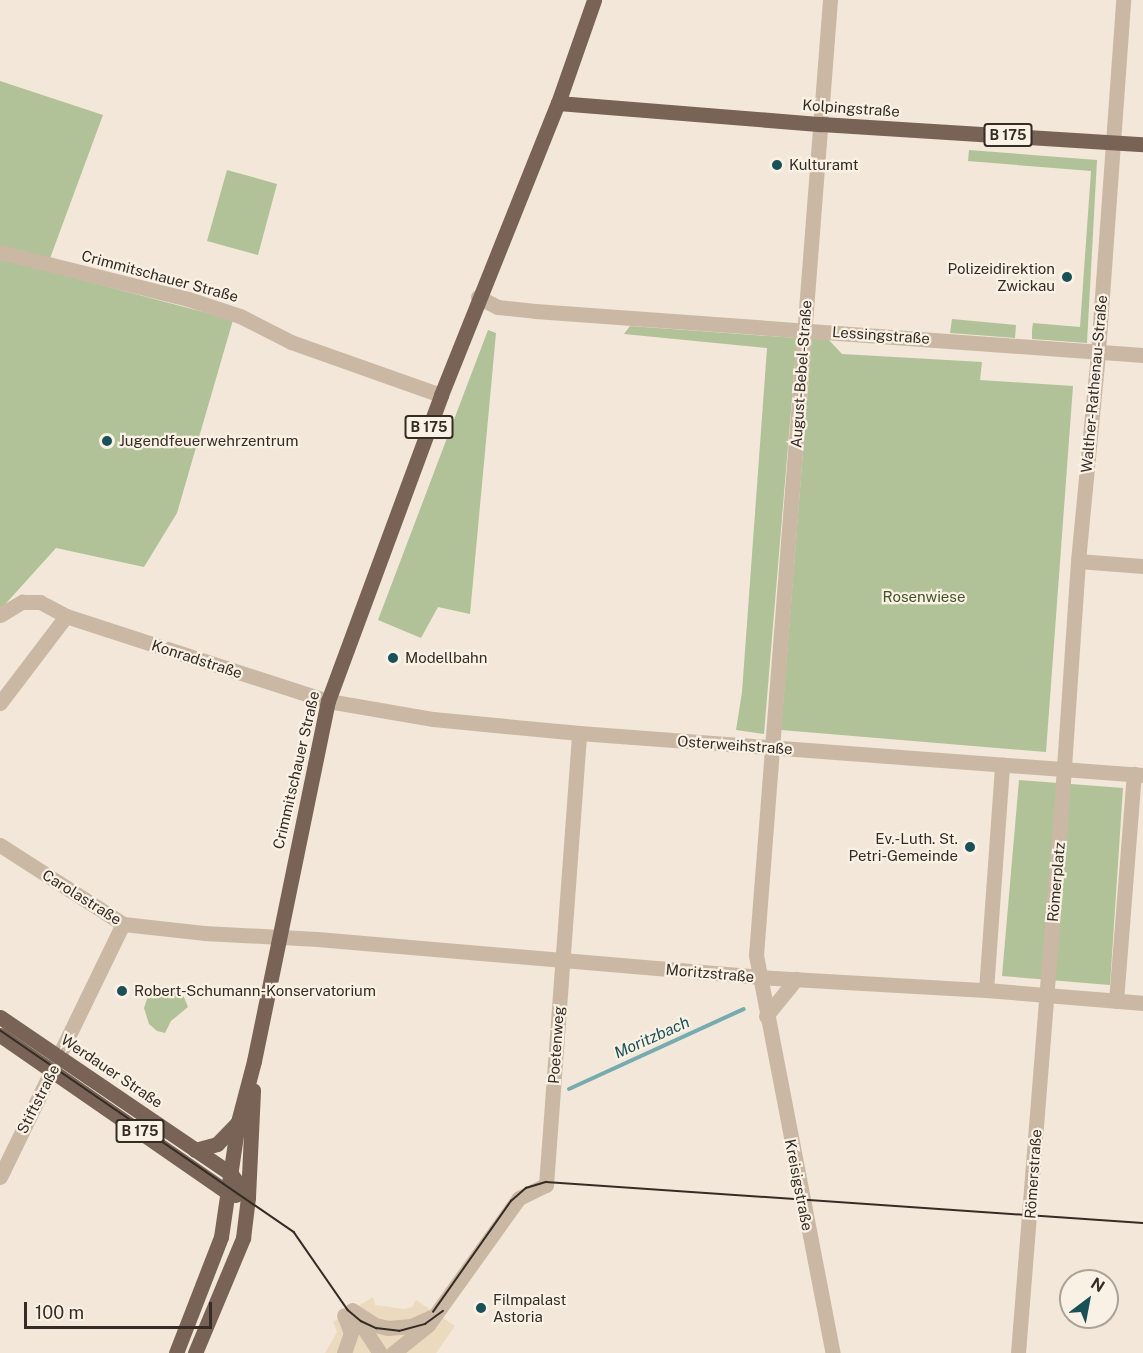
<!DOCTYPE html>
<html>
<head>
<meta charset="utf-8">
<style>
	body { margin:0 }
	#map { position:relative; width:1143px; height:1353px; overflow:hidden; background:#f2e7d8; font-family:"Public Sans",sans-serif }
	div>[style] { position:absolute }
	.green>* { inset:0; background:#b1c298 }
	.plaza>* { inset:0; background:#ebdabe }
	.stream>* { height:4px; margin:-2px; padding:0 2px; transform-origin:2px; border-radius:2px; background:#76abb0 }
	.minor>* { height:15px; margin:-7.5px; padding:0 7.5px; transform-origin:7.5px; border-radius:7.5px; background:#cab8a4 }
	.major>* { height:15px; margin:-7.5px; padding:0 7.5px; transform-origin:7.5px; border-radius:7.5px; background:#786356 }
	.tram>* { height:1.5px; margin:-0.75px; padding:0 0.75px; transform-origin:0.75px; border-radius:0.75px; background:#352c26 }
	.dots>* { width:16px; height:16px; translate:-50% -50%; box-sizing:border-box; border:3px solid #faf1e5; border-radius:50% }
	span { translate:-50% -50%; white-space:nowrap; text-align:center; line-height:1.15; -webkit-text-stroke:4.5px #faf1e5; paint-order:stroke }
	.shield-label span { padding:2px 4px; background:#faf1e5; border:2px solid; border-radius:4px; -webkit-text-stroke-width:0 }
	.shield-label { font-size:14px; color:#352c26; font-weight:700 }
	.street-label { font-size:15px; color:#352c26 }
	.poi-label { font-size:15px; color:#352c26 }
	.left { translate:0 -50%; text-align:left }
	.right { translate:-100% -50%; text-align:right }
	.park-label { font-size:15px; color:#425529 }
	.water-label { font-size:16px; color:#1a5158; font-style:italic }
	.north { position:absolute; left:1059px; top:1269px; width:60px; height:60px; box-sizing:border-box; background:#faf1e5; border:2px solid #aba299; border-radius:50%; rotate:32deg; font-size:16px; font-weight:700; line-height:24px; text-align:center; color:#352c26 }
	.north::after { content:''; display:block; margin:auto; width:21px; height:27px; background:#1a5158; clip-path:polygon(50% 0,100% 100%,50% 72%,0 100%) }
	.scale { position:absolute; left:24px; top:1302px; width:188px; height:27px; box-sizing:border-box; border:3px solid #352c26; border-top:0; padding-left:8px; font-size:18px; line-height:21px; white-space:nowrap; color:#352c26; -webkit-text-stroke:4px #faf1e5; paint-order:stroke }
</style>
</head>
<body>
<div id="map">
	<div class="green">
		<div style="clip-path:polygon(0 81px,103px 115px,49px 261px,0 248px)"></div>
		<div style="clip-path:polygon(969px 150px,1097px 160px,1087px 343px,1032px 339px,1032px 330px,1033px 323px,1080px 327px,1091px 171px,968px 161px)"></div>
		<div style="clip-path:polygon(227px 170px,277px 184px,258px 255px,207px 241px)"></div>
		<div style="clip-path:polygon(0 258px,233px 320px,177px 513px,144px 567px,56px 548px,0 610px)"></div>
		<div style="clip-path:polygon(952px 319px,1016px 325px,1015px 338px,950px 333px)"></div>
		<div style="clip-path:polygon(630px 326px,797px 338px,764px 734px,736px 730px,742px 692px,767px 348px,624px 334px)"></div>
		<div style="clip-path:polygon(488px 330px,496px 333px,470px 614px,438px 607px,421px 638px,378px 620px)"></div>
		<div style="clip-path:polygon(812px 337px,827px 338px,842px 354px,982px 362px,980px 380px,1073px 386px,1046px 752px,781px 730px)"></div>
		<div style="clip-path:polygon(1019px 780px,1123px 788px,1110px 985px,1002px 976px)"></div>
		<div style="clip-path:polygon(164px 988px,173px 989px,184px 997px,188px 1007px,171px 1021px,165px 1033px,157px 1031px,149px 1024px,144px 1008px,149px 993px)"></div>
	</div>
	<div class="plaza">
		<div style="clip-path:polygon(373px 1297px,375px 1305px,404px 1309px,412px 1307px,416px 1300px,455px 1326px,436px 1353px,325px 1353px,337px 1332px,333px 1322px)"></div>
	</div>
	<div class="stream">
		<div style="left:569px;top:1089px;width:192px;rotate:-24.6deg"></div>
	</div>
	<div class="minor">
		<div style="left:830px;top:0;width:958px;rotate:94.43deg"></div>
		<div style="left:756px;top:955px;width:405px;rotate:79.1deg"></div>
		<div style="left:0;top:252px;width:194px;rotate:14deg"></div>
		<div style="left:188px;top:299px;width:55px;rotate:18.1deg"></div>
		<div style="left:240px;top:316px;width:57px;rotate:27deg"></div>
		<div style="left:291px;top:342px;width:159px;rotate:19.5deg"></div>
		<div style="left:478px;top:297px;width:22px;rotate:27deg"></div>
		<div style="left:498px;top:307px;width:37px;rotate:6deg"></div>
		<div style="left:535px;top:311px;width:610px;rotate:4.14deg"></div>
		<div style="left:1078px;top:561px;width:65px;rotate:4.4deg"></div>
		<div style="left:0;top:615px;width:26px;rotate:-31deg"></div>
		<div style="left:22px;top:602px;width:18px"></div>
		<div style="left:40px;top:602px;width:30px;rotate:28deg"></div>
		<div style="left:66px;top:616px;width:275px;rotate:18deg"></div>
		<div style="left:328px;top:701px;width:107px;rotate:9.7deg"></div>
		<div style="left:433px;top:719px;width:147px;rotate:5.5deg"></div>
		<div style="left:579px;top:733px;width:566px;rotate:4.26deg"></div>
		<div style="left:0;top:703px;width:109px;rotate:-52.8deg"></div>
		<div style="left:0;top:845px;width:146px;rotate:32.7deg"></div>
		<div style="left:123px;top:924px;width:81px;rotate:6.3deg"></div>
		<div style="left:204px;top:933px;width:113px;rotate:3deg"></div>
		<div style="left:317px;top:939px;width:443px;rotate:4.9deg"></div>
		<div style="left:758px;top:977px;width:228px;rotate:3.3deg"></div>
		<div style="left:986px;top:990px;width:158px;rotate:4.7deg"></div>
		<div style="left:986px;top:990px;width:226px;rotate:-85.9deg"></div>
		<div style="left:1116px;top:1001px;width:228px;rotate:-85.5deg"></div>
		<div style="left:766px;top:1016px;width:48px;rotate:-51deg"></div>
		<div style="left:0;top:1177px;width:281px;rotate:-64.1deg"></div>
		<div style="left:352px;top:1310px;width:27px;rotate:33deg"></div>
		<div style="left:375px;top:1325px;width:13px;rotate:13deg"></div>
		<div style="left:388px;top:1328px;width:23px;rotate:-5deg"></div>
		<div style="left:411px;top:1326px;width:22px;rotate:-24deg"></div>
		<div style="left:355px;top:1315px;width:45px;rotate:56.7deg"></div>
		<div style="left:344px;top:1353px;width:21px;rotate:-71deg"></div>
		<div style="left:351px;top:1333px;width:19px;rotate:-111deg"></div>
		<div style="left:393px;top:1353px;width:45px;rotate:-38.7deg"></div>
		<div style="left:428px;top:1325px;width:156px;rotate:-54.4deg"></div>
		<div style="left:519px;top:1198px;width:30px;rotate:-26deg"></div>
		<div style="left:546px;top:1185px;width:453px;rotate:-85.8deg"></div>
		<div style="left:1018px;top:1353px;width:544px;rotate:-85.46deg"></div>
		<div style="left:1061px;top:811px;width:251px;rotate:-86.1deg"></div>
		<div style="left:1078px;top:561px;width:210px;rotate:-84.5deg"></div>
		<div style="left:1098px;top:352px;width:353px;rotate:-85.9deg"></div>
	</div>
	<div class="major">
		<div style="left:558px;top:103px;width:264px;rotate:4.6deg"></div>
		<div style="left:821px;top:124px;width:323px;rotate:3.6deg"></div>
		<div style="left:0;top:1017px;width:279px;rotate:34.2deg"></div>
		<div style="left:231px;top:1174px;width:29px;rotate:54deg"></div>
		<div style="left:0;top:1035px;width:277px;rotate:34.7deg"></div>
		<div style="left:228px;top:1193px;width:8px;rotate:14deg"></div>
		<div style="left:195px;top:1150px;width:23px;rotate:-15deg"></div>
		<div style="left:217px;top:1144px;width:30px;rotate:-46deg"></div>
		<div style="left:176px;top:1353px;width:124px;rotate:-68.8deg"></div>
		<div style="left:221px;top:1237px;width:116px;rotate:-81.6deg"></div>
		<div style="left:238px;top:1122px;width:63px;rotate:-75.3deg"></div>
		<div style="left:254px;top:1061px;width:368px;rotate:-78.4deg"></div>
		<div style="left:328px;top:701px;width:326px;rotate:-69.7deg"></div>
		<div style="left:441px;top:395px;width:315px;rotate:-68.2deg"></div>
		<div style="left:558px;top:103px;width:109px;rotate:-70.7deg"></div>
		<div style="left:195px;top:1353px;width:125px;rotate:-67.3deg"></div>
		<div style="left:243px;top:1238px;width:41px;rotate:-83deg"></div>
		<div style="left:248px;top:1197px;width:107px;rotate:-87.3deg"></div>
	</div>
	<div class="tram">
		<div style="left:0;top:1030px;width:357px;rotate:34.5deg"></div>
		<div style="left:294px;top:1232px;width:95px;rotate:55.3deg"></div>
		<div style="left:348px;top:1310px;width:17px;rotate:40deg"></div>
		<div style="left:361px;top:1321px;width:17px;rotate:25deg"></div>
		<div style="left:376px;top:1328px;width:23px;rotate:7deg"></div>
		<div style="left:399px;top:1331px;width:27px;rotate:-15deg"></div>
		<div style="left:425px;top:1324px;width:22px;rotate:-36deg"></div>
		<div style="left:433px;top:1312px;width:136px;rotate:-54.9deg"></div>
		<div style="left:511px;top:1201px;width:20px;rotate:-41deg"></div>
		<div style="left:526px;top:1188px;width:21px;rotate:-17deg"></div>
		<div style="left:546px;top:1182px;width:598px;rotate:3.93deg"></div>
	</div>
	<div class="dots">
		<div style="left:777px;top:165px;background:#1a5158"></div>
		<div style="left:1067px;top:277px;background:#1a5158"></div>
		<div style="left:107px;top:441px;background:#1a5158"></div>
		<div style="left:393px;top:658px;background:#1a5158"></div>
		<div style="left:970px;top:847px;background:#1a5158"></div>
		<div style="left:122px;top:991px;background:#1a5158"></div>
		<div style="left:481px;top:1308px;background:#1a5158"></div>
	</div>
	<div class="shield-label">
		<span style="left:1008px;top:135px">B 175</span>
		<span style="left:429px;top:427px">B 175</span>
		<span style="left:140px;top:1131px">B 175</span>
	</div>
	<div class="street-label">
		<span style="left:851px;top:108px;rotate:4deg">Kolpingstraße</span>
		<span style="left:160px;top:276px;rotate:15deg">Crimmitschauer Straße</span>
		<span style="left:881px;top:335px;rotate:4deg">Lessingstraße</span>
		<span style="left:801px;top:374px;rotate:-86deg">August-Bebel-Straße</span>
		<span style="left:1094px;top:384px;rotate:-85deg">Walther-Rathenau-Straße</span>
		<span style="left:197px;top:659px;rotate:18deg">Konradstraße</span>
		<span style="left:735px;top:745px;rotate:4deg">Osterweihstraße</span>
		<span style="left:296px;top:770px;rotate:-77deg">Crimmitschauer Straße</span>
		<span style="left:1056px;top:882px;rotate:-85deg">Römerplatz</span>
		<span style="left:82px;top:897px;rotate:32deg">Carolastraße</span>
		<span style="left:710px;top:973px;rotate:5deg">Moritzstraße</span>
		<span style="left:556px;top:1045px;rotate:-86deg">Poetenweg</span>
		<span style="left:112px;top:1071px;rotate:34deg">Werdauer Straße</span>
		<span style="left:38px;top:1099px;rotate:-63deg">Stiftstraße</span>
		<span style="left:1033px;top:1174px;rotate:-86deg">Römerstraße</span>
		<span style="left:799px;top:1185px;rotate:79deg">Kreisigstraße</span>
	</div>
	<div class="poi-label">
		<span class="left" style="left:789px;top:165px">Kulturamt</span>
		<span class="right" style="left:1055px;top:277px">Polizeidirektion<br>Zwickau</span>
		<span class="left" style="left:119px;top:441px">Jugendfeuerwehrzentrum</span>
		<span class="left" style="left:405px;top:658px">Modellbahn</span>
		<span class="right" style="left:958px;top:847px">Ev.-Luth. St.<br>Petri-Gemeinde</span>
		<span class="left" style="left:134px;top:991px">Robert-Schumann-Konservatorium</span>
		<span class="left" style="left:493px;top:1308px">Filmpalast<br>Astoria</span>
	</div>
	<div class="park-label">
		<span style="left:924px;top:597px">Rosenwiese</span>
	</div>
	<div class="water-label">
		<span style="left:652px;top:1038px;rotate:-24deg">Moritzbach</span>
	</div>
	<div class="north">N</div>
	<div class="scale">100 m</div>
</div>
</body>
</html>
